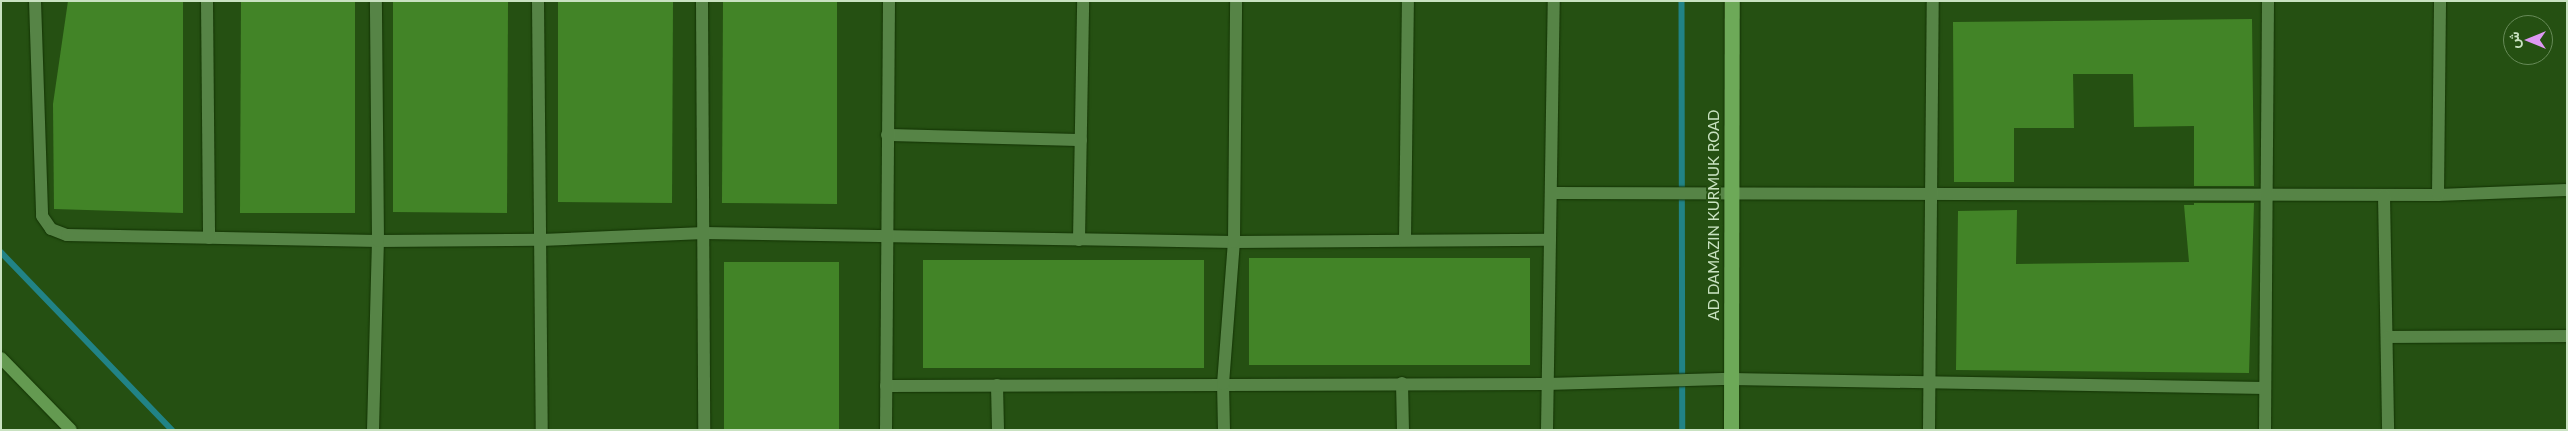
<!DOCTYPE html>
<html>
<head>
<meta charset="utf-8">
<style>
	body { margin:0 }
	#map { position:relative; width:2568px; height:431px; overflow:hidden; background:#255012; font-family:Lato,Vazirmatn,sans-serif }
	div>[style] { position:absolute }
	.stream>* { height:5.5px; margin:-2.75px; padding:0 2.75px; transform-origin:2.75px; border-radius:2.75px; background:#218386 }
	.building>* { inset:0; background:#428427 }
	.roads { filter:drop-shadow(0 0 1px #133304) drop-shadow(0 0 1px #133304) }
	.minor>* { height:12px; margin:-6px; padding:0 6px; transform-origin:6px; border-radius:6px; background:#568446 }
	.major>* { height:12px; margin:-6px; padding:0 6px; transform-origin:6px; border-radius:6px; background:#649a51 }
	.highway>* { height:15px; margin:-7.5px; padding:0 7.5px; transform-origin:7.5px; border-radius:7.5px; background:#6da958 }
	span { translate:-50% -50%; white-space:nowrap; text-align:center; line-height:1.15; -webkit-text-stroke:4px #255012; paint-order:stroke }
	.street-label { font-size:15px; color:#c9e2c1 }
	.frame { position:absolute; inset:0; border:2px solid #c9e2c1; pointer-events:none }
	.north { position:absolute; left:2503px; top:15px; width:50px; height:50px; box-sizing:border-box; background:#255012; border:1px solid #678a58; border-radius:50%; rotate:270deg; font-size:14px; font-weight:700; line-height:20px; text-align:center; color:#c9e2c1 }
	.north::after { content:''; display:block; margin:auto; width:18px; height:22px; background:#de98f3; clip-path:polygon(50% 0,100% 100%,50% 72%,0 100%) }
</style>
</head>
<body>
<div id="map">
	<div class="stream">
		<div style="left:1682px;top:1px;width:429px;rotate:89.9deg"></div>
		<div style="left:1px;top:252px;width:247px;rotate:46.1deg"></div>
	</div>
	<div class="building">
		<div style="clip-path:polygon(68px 1px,183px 1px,183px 213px,54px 209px,53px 104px)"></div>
		<div style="clip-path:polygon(241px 1px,355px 1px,355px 213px,240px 213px)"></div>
		<div style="clip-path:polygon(393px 1px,508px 1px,507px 213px,393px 212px)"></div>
		<div style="clip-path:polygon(558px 1px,673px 1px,672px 203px,558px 202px)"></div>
		<div style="clip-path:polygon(723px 1px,837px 1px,837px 204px,722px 203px)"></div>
		<div style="clip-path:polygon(2252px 19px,2254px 186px,2194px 186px,2194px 126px,2134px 127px,2133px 74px,2073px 74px,2074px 128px,2014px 128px,2014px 182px,1954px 182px,1953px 22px)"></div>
		<div style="clip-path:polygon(2194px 203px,2254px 203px,2249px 373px,1956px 370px,1958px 211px,2017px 210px,2016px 264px,2189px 262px,2184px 205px,2194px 205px)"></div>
		<div style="clip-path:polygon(1249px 258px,1530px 258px,1530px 365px,1249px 365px)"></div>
		<div style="clip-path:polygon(923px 260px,1204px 260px,1204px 368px,923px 368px)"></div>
		<div style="clip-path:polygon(724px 262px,839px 262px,839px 430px,724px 430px)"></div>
	</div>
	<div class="roads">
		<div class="minor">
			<div style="left:35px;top:1px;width:215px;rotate:88.1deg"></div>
			<div style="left:42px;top:216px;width:16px;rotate:55deg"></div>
			<div style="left:51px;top:229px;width:17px;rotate:21deg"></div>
			<div style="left:67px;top:235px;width:311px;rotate:1.1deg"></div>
			<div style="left:378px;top:241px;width:163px;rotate:-0.4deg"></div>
			<div style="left:541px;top:240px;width:163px;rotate:-2.5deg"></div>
			<div style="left:704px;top:233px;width:530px;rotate:0.97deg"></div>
			<div style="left:1234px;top:242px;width:316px;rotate:-0.4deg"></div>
			<div style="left:207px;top:1px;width:237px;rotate:89.5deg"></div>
			<div style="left:538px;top:1px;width:429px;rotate:89.5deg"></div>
			<div style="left:702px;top:1px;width:429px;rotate:89.7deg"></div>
			<div style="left:887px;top:135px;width:194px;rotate:1.5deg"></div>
			<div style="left:1551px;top:193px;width:887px;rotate:0.13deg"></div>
			<div style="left:2438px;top:195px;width:129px;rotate:-2.2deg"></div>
			<div style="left:2384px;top:195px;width:235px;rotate:89deg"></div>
			<div style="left:2438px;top:195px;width:194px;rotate:-89.4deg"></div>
			<div style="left:1079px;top:240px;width:239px;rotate:-89deg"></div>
			<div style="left:1405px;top:240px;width:239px;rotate:-89.3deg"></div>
			<div style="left:2388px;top:337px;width:179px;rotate:-0.3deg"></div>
			<div style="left:1402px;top:383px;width:47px;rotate:88.8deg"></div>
			<div style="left:997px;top:385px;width:45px;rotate:88.7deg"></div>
			<div style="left:886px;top:386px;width:661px;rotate:-0.17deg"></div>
			<div style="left:1547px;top:384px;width:184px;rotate:-1.6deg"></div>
			<div style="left:1731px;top:379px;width:534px;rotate:0.97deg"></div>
			<div style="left:373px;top:430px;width:189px;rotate:-88.5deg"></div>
			<div style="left:378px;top:241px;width:240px;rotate:-90.5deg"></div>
			<div style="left:886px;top:430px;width:429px;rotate:-89.6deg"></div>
			<div style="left:1224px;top:430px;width:46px;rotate:-91.2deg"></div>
			<div style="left:1223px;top:384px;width:142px;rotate:-85.6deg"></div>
			<div style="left:1234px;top:242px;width:241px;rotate:-89.5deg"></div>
			<div style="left:1547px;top:430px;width:429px;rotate:-89.1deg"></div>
			<div style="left:1929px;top:430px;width:429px;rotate:-89.5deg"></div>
			<div style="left:2265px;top:430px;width:429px;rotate:-89.6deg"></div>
		</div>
		<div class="major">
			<div style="left:1px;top:358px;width:100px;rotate:45.8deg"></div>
		</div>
		<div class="highway">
			<div style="left:1731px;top:430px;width:429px;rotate:-89.9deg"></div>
		</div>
	</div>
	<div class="street-label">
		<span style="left:1714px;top:215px;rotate:-90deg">AD DAMAZIN KURMUK ROAD</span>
	</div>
	<div class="frame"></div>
	<div class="north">ش</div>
</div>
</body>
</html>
